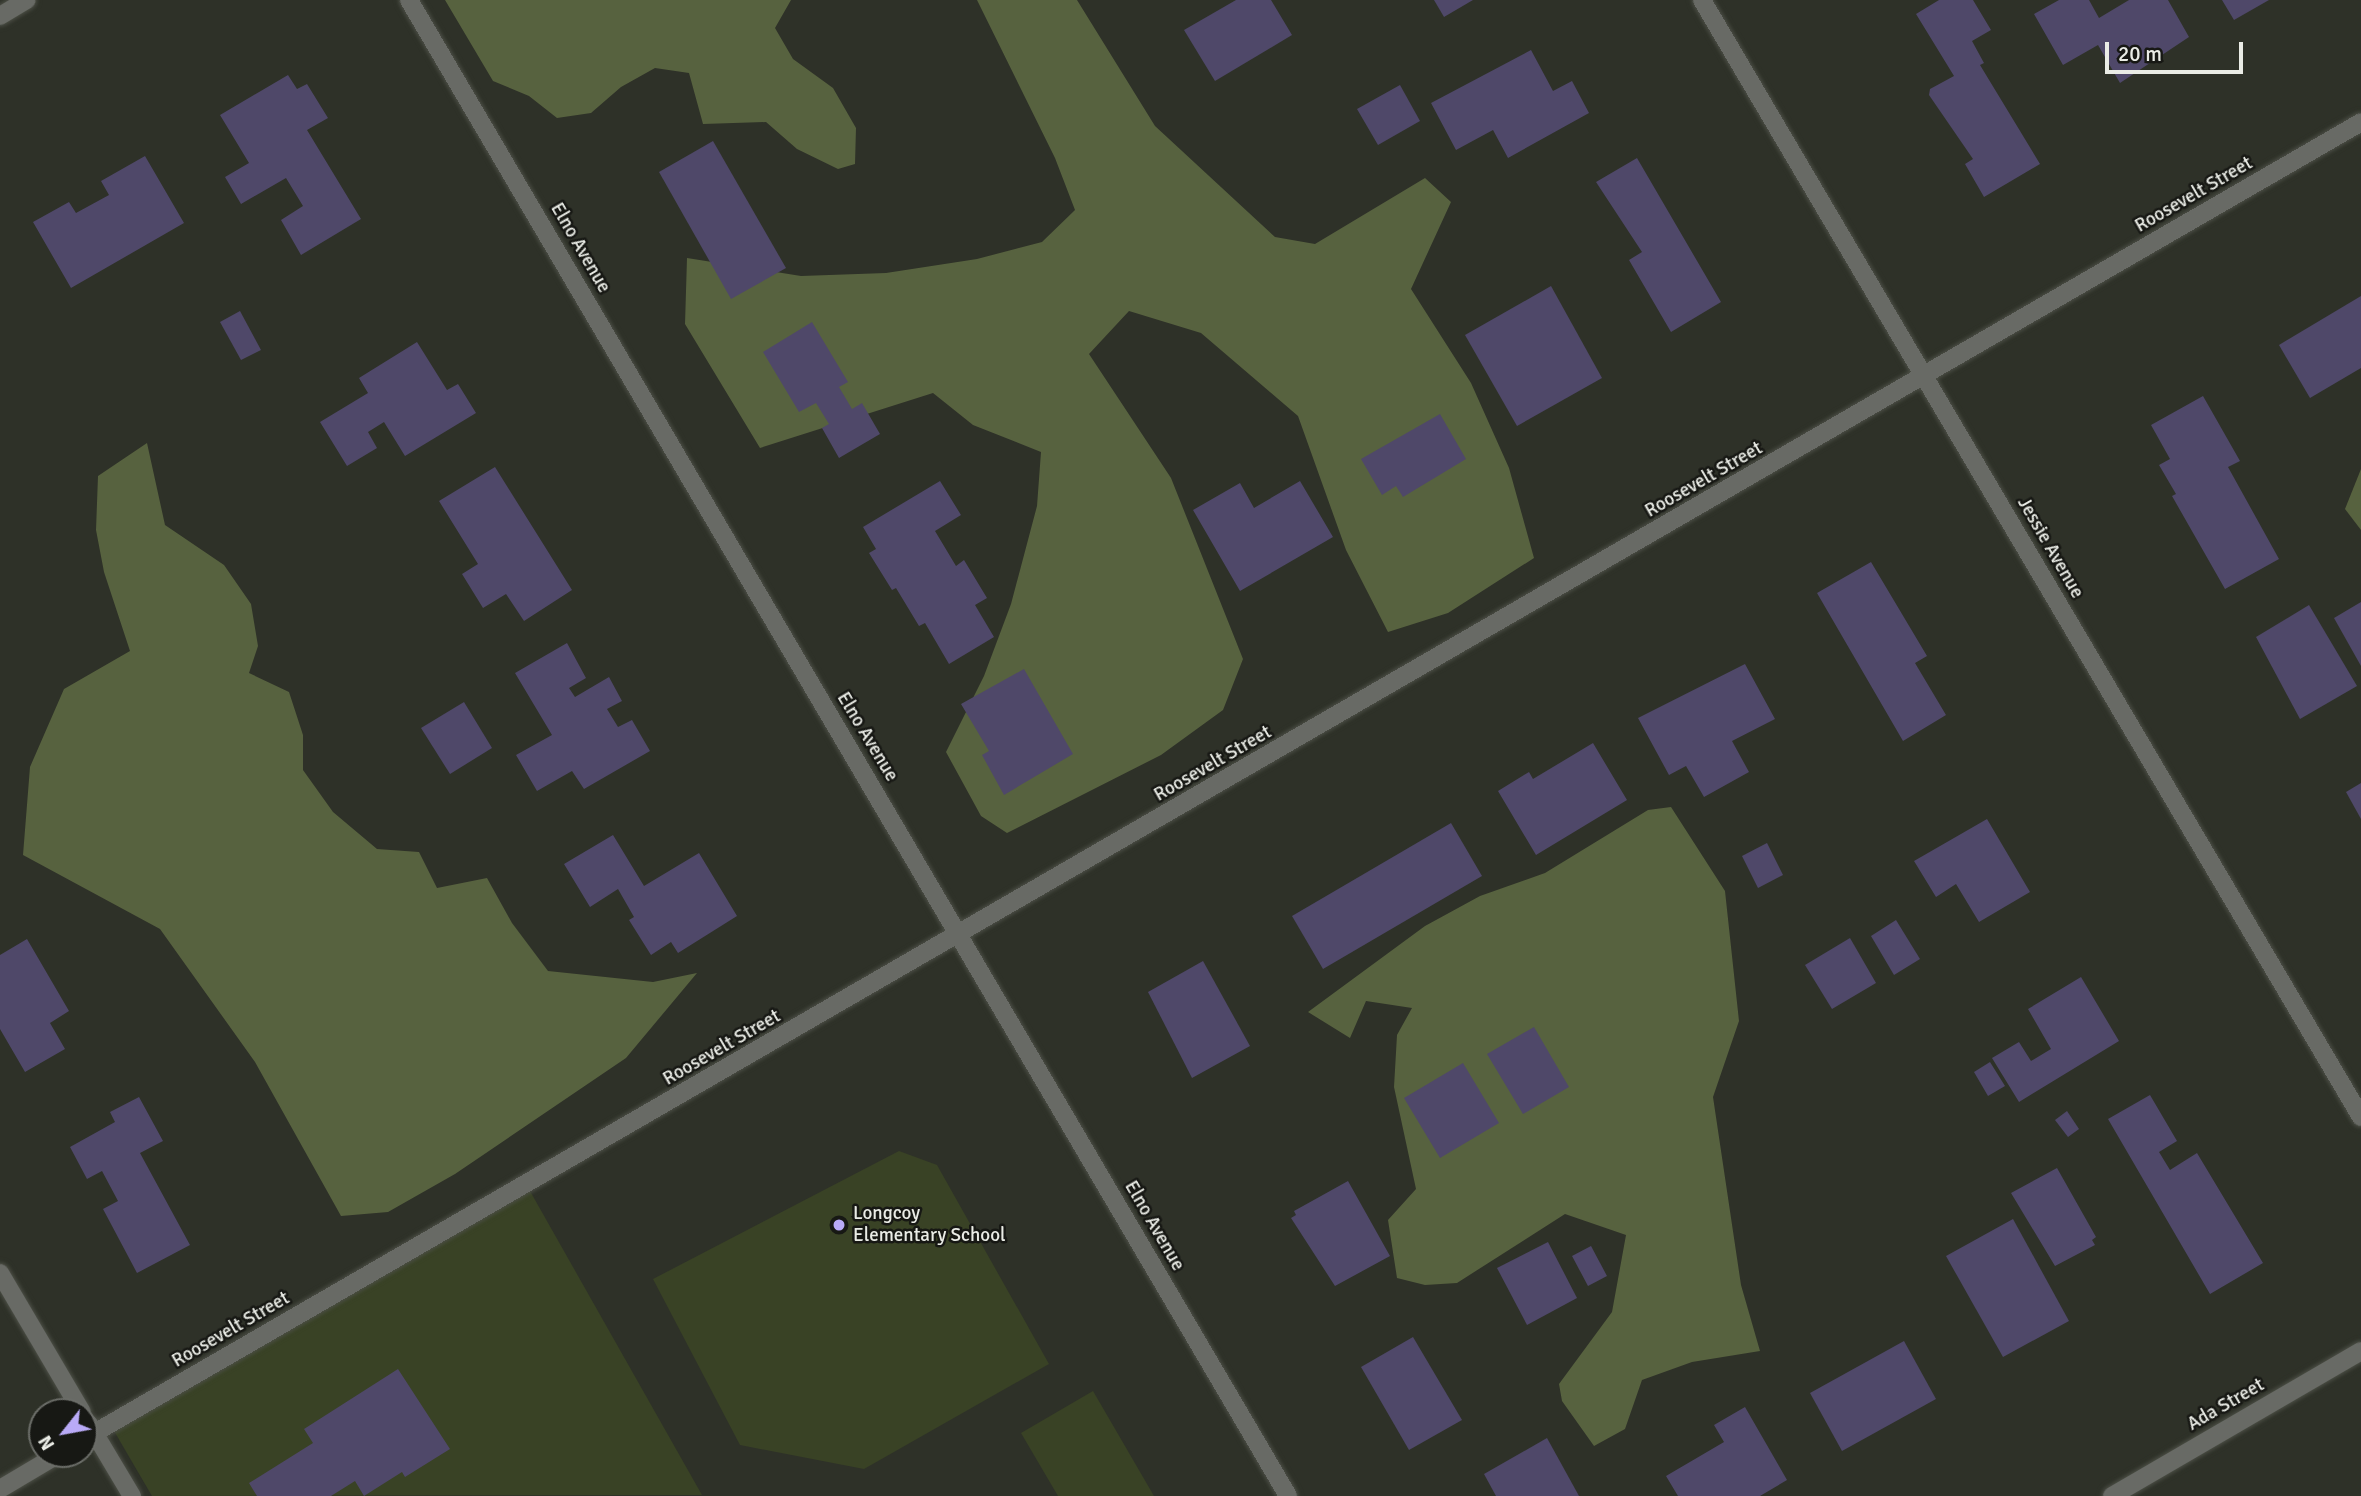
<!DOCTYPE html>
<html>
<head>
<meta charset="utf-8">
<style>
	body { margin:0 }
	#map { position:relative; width:2361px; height:1496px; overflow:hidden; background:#2e3128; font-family:Signika,sans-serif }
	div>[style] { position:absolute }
	.green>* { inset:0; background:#394225 }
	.forest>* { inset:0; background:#57623f }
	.building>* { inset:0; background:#4f4869 }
	.roads { filter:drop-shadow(0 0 2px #4c4f46) drop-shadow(0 0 2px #4c4f46) }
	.minor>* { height:18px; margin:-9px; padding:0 9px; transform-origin:9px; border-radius:9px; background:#686a65 }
	.tertiary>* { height:18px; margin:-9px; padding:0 9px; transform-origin:9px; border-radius:9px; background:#686a65 }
	.dots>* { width:19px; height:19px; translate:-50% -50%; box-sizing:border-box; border:4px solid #171814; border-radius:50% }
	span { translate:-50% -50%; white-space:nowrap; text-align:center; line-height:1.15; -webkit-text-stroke:5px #171814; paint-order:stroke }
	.street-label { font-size:19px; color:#eaece6 }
	.poi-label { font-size:19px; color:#eaece6 }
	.left { translate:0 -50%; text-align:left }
	.north { position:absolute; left:28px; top:1398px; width:70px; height:70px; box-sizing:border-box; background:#171814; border:2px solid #6b6d68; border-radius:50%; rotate:239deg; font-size:19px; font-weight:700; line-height:28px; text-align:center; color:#eaece6 }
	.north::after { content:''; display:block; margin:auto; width:24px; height:32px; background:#b9aaf7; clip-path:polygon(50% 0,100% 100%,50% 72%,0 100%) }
	.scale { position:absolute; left:2105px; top:42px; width:138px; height:32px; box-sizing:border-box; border:4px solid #eaece6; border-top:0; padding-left:9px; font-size:21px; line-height:24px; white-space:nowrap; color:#eaece6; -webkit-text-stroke:5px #171814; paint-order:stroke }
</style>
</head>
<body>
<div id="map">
	<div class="green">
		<div style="clip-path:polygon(899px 1151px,937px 1165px,1049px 1364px,864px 1469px,740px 1445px,653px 1279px)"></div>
		<div style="clip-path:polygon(526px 1184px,702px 1495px,152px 1496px,110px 1424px)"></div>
		<div style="clip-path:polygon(1093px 1391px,1154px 1496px,1058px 1496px,1021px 1433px)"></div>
	</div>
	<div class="forest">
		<div style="clip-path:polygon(445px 0,791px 0,775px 28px,793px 59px,833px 88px,856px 128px,855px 164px,838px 169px,797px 149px,766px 122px,703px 124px,689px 73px,655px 68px,621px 87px,591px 113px,557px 118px,529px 96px,493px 81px)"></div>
		<div style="clip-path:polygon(977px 0,1077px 0,1155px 126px,1275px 237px,1315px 244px,1425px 178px,1451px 202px,1411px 289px,1471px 383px,1509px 468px,1534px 558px,1448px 613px,1388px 632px,1346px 550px,1298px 416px,1201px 333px,1129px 311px,1089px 354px,1171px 478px,1243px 659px,1223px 710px,1161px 755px,1007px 833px,981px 816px,946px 752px,984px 676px,1011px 604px,1037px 506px,1041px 452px,973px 425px,933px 393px,760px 448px,685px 324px,687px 258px,801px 276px,886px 273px,977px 259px,1042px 242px,1075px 210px,1055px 158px)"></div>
		<div style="clip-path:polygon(147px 443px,165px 525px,224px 565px,251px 604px,258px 646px,249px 673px,289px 692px,303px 735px,303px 770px,333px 812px,377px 849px,419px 852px,437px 888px,487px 878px,512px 923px,548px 971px,653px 982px,697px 973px,626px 1058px,455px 1174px,388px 1212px,341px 1216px,255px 1062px,160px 929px,23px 855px,30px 767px,64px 689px,130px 651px,104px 572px,96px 530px,98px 476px)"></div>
		<div style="clip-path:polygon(2361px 469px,2361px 530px,2345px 509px)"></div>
		<div style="clip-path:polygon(1671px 807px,1725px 891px,1739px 1021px,1713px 1097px,1741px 1285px,1760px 1351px,1692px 1362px,1642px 1380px,1625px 1429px,1594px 1446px,1562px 1401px,1559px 1384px,1612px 1312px,1626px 1235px,1565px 1214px,1457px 1283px,1425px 1285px,1397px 1278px,1388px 1220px,1416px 1189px,1394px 1087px,1397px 1035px,1412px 1008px,1366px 1001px,1350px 1038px,1308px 1012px,1425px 926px,1480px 896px,1545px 873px,1648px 810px)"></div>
	</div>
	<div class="building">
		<div style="clip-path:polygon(1236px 0,1271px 0,1292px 35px,1215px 81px,1184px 30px)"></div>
		<div style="clip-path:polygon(1434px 0,1473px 0,1444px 17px)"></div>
		<div style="clip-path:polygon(1939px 0,1973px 0,1991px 30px,1972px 41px,1984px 63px,1980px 65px,2040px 164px,1984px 197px,1965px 164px,1973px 159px,1929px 95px,1930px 89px,1954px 76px,1916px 14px)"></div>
		<div style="clip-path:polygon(2059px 0,2089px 0,2099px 18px,2129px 0,2168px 0,2189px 37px,2120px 83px,2098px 45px,2063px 65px,2034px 14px)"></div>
		<div style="clip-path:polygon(2222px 0,2269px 0,2234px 20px)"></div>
		<div style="clip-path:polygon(1531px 50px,1553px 91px,1572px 81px,1589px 113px,1508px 158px,1493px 130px,1456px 150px,1431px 103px)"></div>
		<div style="clip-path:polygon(288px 75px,297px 89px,307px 84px,328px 118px,307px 130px,361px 219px,301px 255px,281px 220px,303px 206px,286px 178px,241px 204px,225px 177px,249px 163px,220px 115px)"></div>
		<div style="clip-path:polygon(1400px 85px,1420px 121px,1378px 145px,1357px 109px)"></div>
		<div style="clip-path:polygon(713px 141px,786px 268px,731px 299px,659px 172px)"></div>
		<div style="clip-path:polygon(145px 156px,184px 223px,71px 288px,33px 222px,69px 202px,76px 213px,109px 195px,101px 181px)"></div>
		<div style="clip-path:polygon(1637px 158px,1721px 302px,1671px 332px,1629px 260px,1642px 252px,1596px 182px)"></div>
		<div style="clip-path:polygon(1551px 286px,1602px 378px,1517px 426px,1465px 335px)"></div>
		<div style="clip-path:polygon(2361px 296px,2361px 368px,2310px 398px,2279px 345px)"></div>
		<div style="clip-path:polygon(240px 311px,261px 350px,241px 360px,220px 322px)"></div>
		<div style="clip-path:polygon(812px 322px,848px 382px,839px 387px,852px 409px,862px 403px,880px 434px,839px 458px,822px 428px,829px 424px,816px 403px,799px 412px,763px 352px)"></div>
		<div style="clip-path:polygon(417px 342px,447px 390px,458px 384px,476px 413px,405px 456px,384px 422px,368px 432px,377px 448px,347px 466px,320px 422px,368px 393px,359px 378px)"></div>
		<div style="clip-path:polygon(2203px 396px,2240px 461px,2228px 467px,2279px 559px,2225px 589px,2172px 496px,2176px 494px,2159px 465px,2170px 459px,2151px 425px)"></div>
		<div style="clip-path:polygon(1440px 414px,1466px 459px,1403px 497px,1396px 486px,1382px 495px,1361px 459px)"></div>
		<div style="clip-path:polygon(495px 467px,572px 590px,524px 621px,506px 594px,483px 608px,462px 574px,478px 564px,439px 501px)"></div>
		<div style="clip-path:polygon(940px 481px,961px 515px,935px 531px,956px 566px,964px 560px,987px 598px,975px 605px,994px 637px,949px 664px,925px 623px,919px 626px,896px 588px,892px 590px,869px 553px,876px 549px,863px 527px)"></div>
		<div style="clip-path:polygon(1300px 481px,1333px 537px,1240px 591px,1193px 510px,1240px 483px,1254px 508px)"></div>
		<div style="clip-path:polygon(1871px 562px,1927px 656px,1915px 663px,1946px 715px,1903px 741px,1817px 593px)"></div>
		<div style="clip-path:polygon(2361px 602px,2361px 666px,2334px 618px)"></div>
		<div style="clip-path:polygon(2309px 605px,2357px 686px,2300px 719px,2256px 637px)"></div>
		<div style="clip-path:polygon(567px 643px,586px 678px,569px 688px,575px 697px,609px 677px,622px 701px,607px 709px,618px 727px,632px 720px,650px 751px,584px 789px,572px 771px,537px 791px,516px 755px,552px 735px,515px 673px)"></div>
		<div style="clip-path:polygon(1745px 664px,1775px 719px,1732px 741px,1749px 772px,1704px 797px,1686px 766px,1669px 775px,1638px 718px)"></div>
		<div style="clip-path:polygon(1024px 669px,1073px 754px,1004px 795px,982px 755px,989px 751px,961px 704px)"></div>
		<div style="clip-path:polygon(464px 702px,492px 748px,450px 774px,421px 728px)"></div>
		<div style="clip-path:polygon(1593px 743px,1627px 800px,1536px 855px,1498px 791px,1529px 772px,1533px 779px)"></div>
		<div style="clip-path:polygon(2361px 783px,2361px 819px,2346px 792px)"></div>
		<div style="clip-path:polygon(1987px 819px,2030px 892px,1979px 922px,1956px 884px,1936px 897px,1914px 861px)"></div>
		<div style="clip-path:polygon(1451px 823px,1482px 876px,1323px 969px,1292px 916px)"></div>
		<div style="clip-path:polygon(613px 835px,644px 886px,699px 853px,737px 916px,678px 953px,671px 942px,651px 955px,629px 920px,634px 917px,618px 889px,590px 907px,564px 864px)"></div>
		<div style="clip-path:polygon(1767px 843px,1783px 875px,1758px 888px,1742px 856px)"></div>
		<div style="clip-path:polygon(1896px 920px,1920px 959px,1894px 975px,1871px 936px)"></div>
		<div style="clip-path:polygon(1850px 938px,1876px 983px,1832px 1009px,1805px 965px)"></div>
		<div style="clip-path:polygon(27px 939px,69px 1011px,50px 1023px,65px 1049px,25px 1072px,0 1029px,0 955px)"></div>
		<div style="clip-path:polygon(1203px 961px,1250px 1046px,1192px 1078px,1148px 992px)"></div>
		<div style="clip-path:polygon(2081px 977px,2119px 1041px,2019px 1102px,1992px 1058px,2019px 1042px,2031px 1061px,2051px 1049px,2028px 1009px)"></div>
		<div style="clip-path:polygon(1534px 1027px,1569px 1087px,1523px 1114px,1487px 1054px)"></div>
		<div style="clip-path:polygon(1990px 1062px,2005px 1086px,1988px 1096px,1974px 1072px)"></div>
		<div style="clip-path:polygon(1463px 1063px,1499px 1123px,1440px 1158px,1404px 1098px)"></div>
		<div style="clip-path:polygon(2150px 1095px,2177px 1141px,2159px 1152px,2170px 1170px,2197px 1153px,2263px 1263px,2210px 1294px,2108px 1119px)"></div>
		<div style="clip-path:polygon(139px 1097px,163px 1141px,140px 1153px,190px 1245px,137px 1273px,103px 1209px,118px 1201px,102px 1171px,87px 1179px,70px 1147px,115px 1122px,110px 1112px)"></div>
		<div style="clip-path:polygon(2067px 1111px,2079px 1129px,2068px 1137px,2055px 1120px)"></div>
		<div style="clip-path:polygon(2057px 1168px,2096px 1237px,2092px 1240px,2095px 1245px,2055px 1266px,2011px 1193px)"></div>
		<div style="clip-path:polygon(1348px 1181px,1390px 1256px,1335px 1286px,1291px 1218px,1296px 1215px,1294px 1211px)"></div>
		<div style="clip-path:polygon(2013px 1219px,2069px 1321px,2003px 1357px,1946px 1256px)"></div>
		<div style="clip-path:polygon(1548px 1242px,1577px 1298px,1527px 1325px,1497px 1268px)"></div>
		<div style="clip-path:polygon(1591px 1246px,1607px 1276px,1588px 1286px,1572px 1256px)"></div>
		<div style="clip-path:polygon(1413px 1337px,1462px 1420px,1409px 1450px,1361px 1367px)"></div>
		<div style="clip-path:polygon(1904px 1341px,1936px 1399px,1842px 1451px,1810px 1393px)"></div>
		<div style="clip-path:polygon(398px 1369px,450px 1449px,405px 1477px,402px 1472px,364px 1496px,355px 1481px,331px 1496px,257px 1496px,249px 1483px,313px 1443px,304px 1429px)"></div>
		<div style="clip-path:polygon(1745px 1407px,1787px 1480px,1760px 1496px,1678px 1496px,1666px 1476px,1724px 1442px,1714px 1425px)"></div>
		<div style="clip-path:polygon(1547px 1438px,1579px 1496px,1496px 1496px,1484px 1474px)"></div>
	</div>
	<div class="roads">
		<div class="minor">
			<div style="left:409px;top:0;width:1735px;rotate:59.56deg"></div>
			<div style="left:1702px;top:0;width:1297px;rotate:59.46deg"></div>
			<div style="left:0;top:1273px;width:161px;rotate:59.5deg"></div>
			<div style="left:89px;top:1424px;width:84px;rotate:59.2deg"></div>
			<div style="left:84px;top:1439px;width:2630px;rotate:-30.04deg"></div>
			<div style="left:0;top:1489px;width:69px;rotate:-30.7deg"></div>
			<div style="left:2112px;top:1496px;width:288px;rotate:-30.2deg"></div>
		</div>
		<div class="tertiary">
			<div style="left:0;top:16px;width:31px;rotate:-31deg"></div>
		</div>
	</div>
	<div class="dots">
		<div style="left:839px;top:1225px;background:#b9aaf7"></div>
	</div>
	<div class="street-label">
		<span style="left:2194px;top:195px;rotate:-30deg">Roosevelt Street</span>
		<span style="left:580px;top:248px;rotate:60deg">Elno Avenue</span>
		<span style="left:1704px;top:480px;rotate:-30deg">Roosevelt Street</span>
		<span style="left:2050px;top:548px;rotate:60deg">Jessie Avenue</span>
		<span style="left:867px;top:737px;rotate:59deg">Elno Avenue</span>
		<span style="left:1213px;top:764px;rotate:-30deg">Roosevelt Street</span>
		<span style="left:722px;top:1048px;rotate:-30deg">Roosevelt Street</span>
		<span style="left:1154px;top:1226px;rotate:60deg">Elno Avenue</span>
		<span style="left:231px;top:1330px;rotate:-30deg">Roosevelt Street</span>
		<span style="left:2226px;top:1405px;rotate:-30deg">Ada Street</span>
	</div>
	<div class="poi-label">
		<span class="left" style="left:853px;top:1225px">Longcoy<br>Elementary School</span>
	</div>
	<div class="north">N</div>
	<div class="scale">20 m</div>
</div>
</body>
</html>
